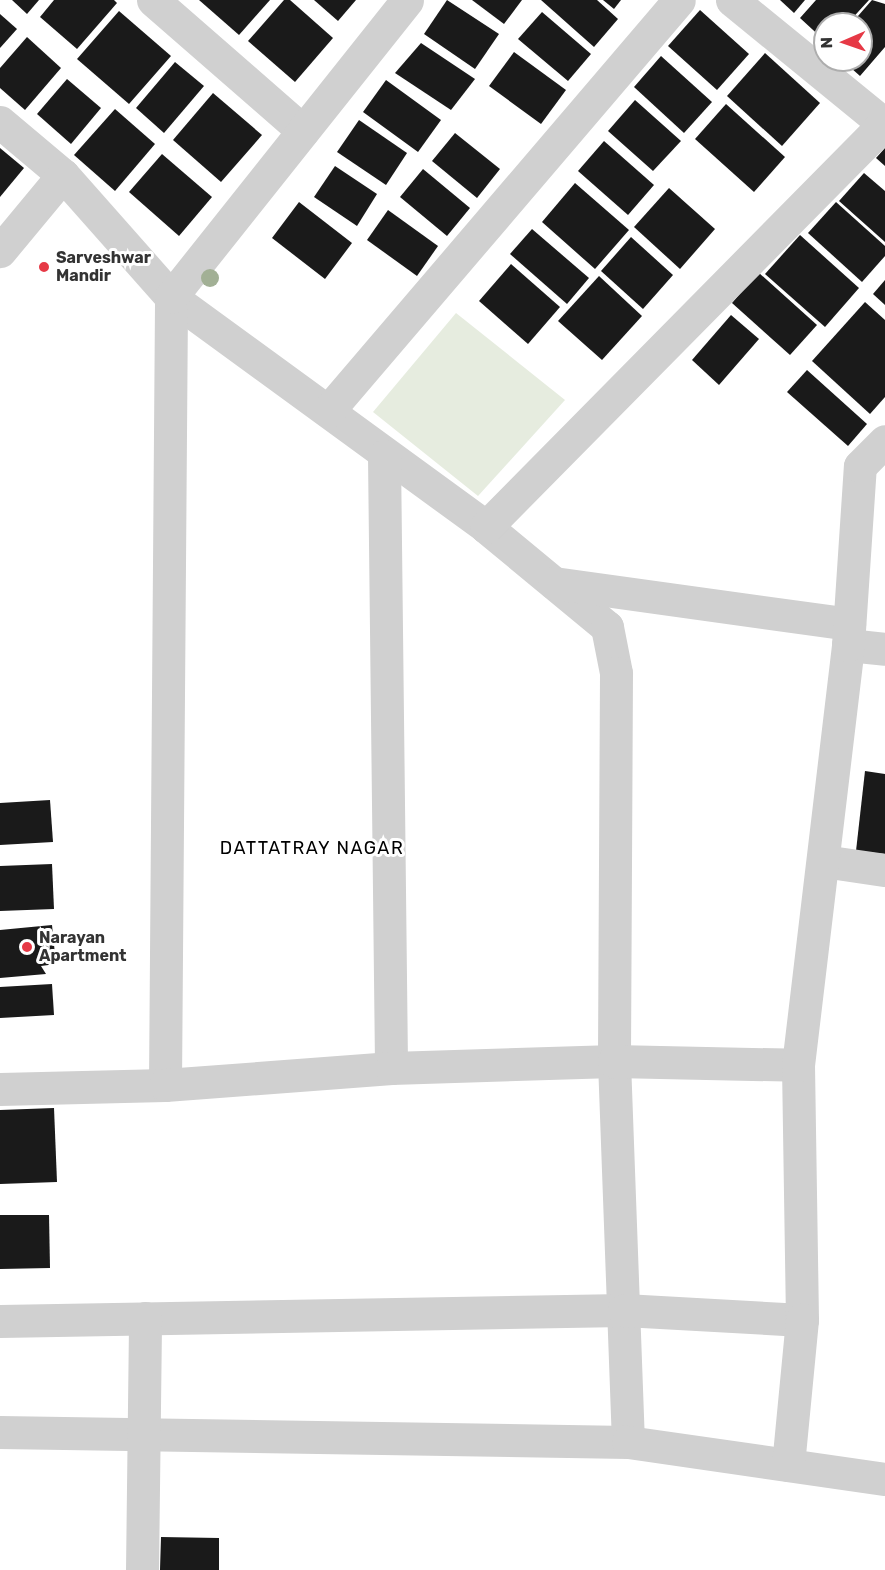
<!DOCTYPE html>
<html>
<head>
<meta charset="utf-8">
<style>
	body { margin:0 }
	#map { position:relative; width:885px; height:1570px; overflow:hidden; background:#fff; font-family:Rubik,sans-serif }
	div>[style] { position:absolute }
	.green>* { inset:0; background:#e6ecdf }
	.building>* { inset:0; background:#1a1a1a }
	.minor>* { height:33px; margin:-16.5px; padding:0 16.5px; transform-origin:16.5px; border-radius:16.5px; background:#d0d0d0 }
	.trees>* { width:18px; height:18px; margin:-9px; border-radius:50%; background:#a2b095 }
	.dots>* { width:16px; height:16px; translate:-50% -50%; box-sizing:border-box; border:3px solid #fff; border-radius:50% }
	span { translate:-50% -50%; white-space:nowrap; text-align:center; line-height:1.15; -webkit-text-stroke:6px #fff; paint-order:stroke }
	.poi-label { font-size:16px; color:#333; font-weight:700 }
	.left { translate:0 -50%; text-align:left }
	.neighbourhood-label { font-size:18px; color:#000; letter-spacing:1.5px }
	.north { position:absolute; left:813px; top:12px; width:60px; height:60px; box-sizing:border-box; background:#fff; border:2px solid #adadad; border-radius:50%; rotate:268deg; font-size:16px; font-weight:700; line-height:24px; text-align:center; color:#333 }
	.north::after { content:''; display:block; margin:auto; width:21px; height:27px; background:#e63946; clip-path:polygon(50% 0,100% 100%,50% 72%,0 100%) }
</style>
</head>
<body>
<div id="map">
	<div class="green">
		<div style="clip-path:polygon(456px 313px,565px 400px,478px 496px,373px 412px)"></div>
	</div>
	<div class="building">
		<div style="clip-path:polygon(12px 0,39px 0,27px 14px)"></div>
		<div style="clip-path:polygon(54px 0,114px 0,117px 3px,77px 49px,40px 17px)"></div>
		<div style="clip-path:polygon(199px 0,270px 0,239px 35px)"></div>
		<div style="clip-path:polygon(284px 0,290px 0,333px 38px,295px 82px,248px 41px)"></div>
		<div style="clip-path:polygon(314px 0,356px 0,338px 21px)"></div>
		<div style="clip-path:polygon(447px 0,499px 34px,475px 69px,424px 34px)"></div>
		<div style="clip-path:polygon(472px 0,522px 0,504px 24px)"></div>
		<div style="clip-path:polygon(541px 0,597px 0,618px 19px,594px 47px)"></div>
		<div style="clip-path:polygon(603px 0,621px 0,614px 9px)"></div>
		<div style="clip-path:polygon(780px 0,805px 0,794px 13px)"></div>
		<div style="clip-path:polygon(816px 0,869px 0,847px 24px,825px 24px,825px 41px,800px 18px)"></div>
		<div style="clip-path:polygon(872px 0,885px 4px,885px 47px,860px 76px,842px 60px,861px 60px,861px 24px,851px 24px)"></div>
		<div style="clip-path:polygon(700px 10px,749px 54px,717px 90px,668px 46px)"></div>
		<div style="clip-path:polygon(119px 11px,171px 56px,129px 104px,77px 59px)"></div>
		<div style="clip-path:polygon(542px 12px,591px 54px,568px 81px,518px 39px)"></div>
		<div style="clip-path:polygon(0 14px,17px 29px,0 48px)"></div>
		<div style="clip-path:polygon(27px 37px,61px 68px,25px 110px,0 88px,0 68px)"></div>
		<div style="clip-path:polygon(421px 43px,475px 79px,451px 110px,395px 73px)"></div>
		<div style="clip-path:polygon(514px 52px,566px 90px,541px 124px,489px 86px)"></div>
		<div style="clip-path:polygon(765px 53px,820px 103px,782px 146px,727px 96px)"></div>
		<div style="clip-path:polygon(661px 56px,712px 102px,684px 133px,634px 87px)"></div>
		<div style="clip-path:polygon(175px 62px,204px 86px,164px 133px,136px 108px)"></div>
		<div style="clip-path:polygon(67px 79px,101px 108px,71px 144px,37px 114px)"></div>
		<div style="clip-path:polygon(386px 80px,441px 120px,418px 152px,363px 112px)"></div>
		<div style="clip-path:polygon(213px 93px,262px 135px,221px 182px,173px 140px)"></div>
		<div style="clip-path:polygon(635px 100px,681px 141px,653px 171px,608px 131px)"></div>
		<div style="clip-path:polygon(726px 104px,785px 157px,754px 192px,695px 139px)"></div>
		<div style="clip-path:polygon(115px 109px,155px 144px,115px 191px,74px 155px)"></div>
		<div style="clip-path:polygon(359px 120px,407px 153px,386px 185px,337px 152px)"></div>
		<div style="clip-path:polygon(455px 133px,500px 169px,477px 198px,432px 161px)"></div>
		<div style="clip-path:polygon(604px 141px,654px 185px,628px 215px,578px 171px)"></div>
		<div style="clip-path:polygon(0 148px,24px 168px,0 197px)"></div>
		<div style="clip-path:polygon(885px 148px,885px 166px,876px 158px)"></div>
		<div style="clip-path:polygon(162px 154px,212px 197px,179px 236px,129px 192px)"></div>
		<div style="clip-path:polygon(335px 166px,377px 194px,357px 226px,314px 197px)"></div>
		<div style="clip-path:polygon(423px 169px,470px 208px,447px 236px,400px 197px)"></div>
		<div style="clip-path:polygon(864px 173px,885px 191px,885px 242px,839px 201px)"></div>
		<div style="clip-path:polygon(575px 183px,629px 230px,595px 269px,542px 222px)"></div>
		<div style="clip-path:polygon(669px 188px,715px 229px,680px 269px,634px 227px)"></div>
		<div style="clip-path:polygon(299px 202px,352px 243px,325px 279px,272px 238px)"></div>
		<div style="clip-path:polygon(836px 202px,885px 246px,885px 256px,862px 282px,808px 233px)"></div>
		<div style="clip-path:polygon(388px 210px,438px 246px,417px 276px,367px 240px)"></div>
		<div style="clip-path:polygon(532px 229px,589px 278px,567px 304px,510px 254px)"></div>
		<div style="clip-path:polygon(800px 235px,859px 288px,825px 327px,765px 274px)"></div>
		<div style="clip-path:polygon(631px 237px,673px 275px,643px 309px,601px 271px)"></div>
		<div style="clip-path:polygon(511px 264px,560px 307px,528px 344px,479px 301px)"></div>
		<div style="clip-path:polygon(758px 272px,817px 325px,790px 355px,732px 303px)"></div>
		<div style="clip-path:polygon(599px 276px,642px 316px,602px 360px,558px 321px)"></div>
		<div style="clip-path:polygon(885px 280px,885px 305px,873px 294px)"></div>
		<div style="clip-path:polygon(865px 302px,885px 320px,885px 397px,870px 414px,812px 361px)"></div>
		<div style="clip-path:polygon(731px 315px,759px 339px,719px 385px,692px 360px)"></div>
		<div style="clip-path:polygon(807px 370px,867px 424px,848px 446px,787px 392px)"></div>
		<div style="clip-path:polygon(865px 771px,885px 774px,885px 854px,856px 851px)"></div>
		<div style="clip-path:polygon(50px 800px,53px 842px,0 845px,0 803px)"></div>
		<div style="clip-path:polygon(52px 864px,54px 909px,0 911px,0 866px)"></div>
		<div style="clip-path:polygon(52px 925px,56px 964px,41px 966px,46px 974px,0 978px,0 930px)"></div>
		<div style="clip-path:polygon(52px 984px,54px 1015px,0 1018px,0 987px)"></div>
		<div style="clip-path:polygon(54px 1108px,57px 1182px,0 1184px,0 1110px)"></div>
		<div style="clip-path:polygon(0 1215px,49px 1215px,50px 1268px,0 1269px)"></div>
		<div style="clip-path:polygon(161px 1537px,219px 1538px,219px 1570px,160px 1570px)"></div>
	</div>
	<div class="minor">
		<div style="left:153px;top:0;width:199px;rotate:41.1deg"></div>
		<div style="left:732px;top:0;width:196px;rotate:39.2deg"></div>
		<div style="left:0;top:122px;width:82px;rotate:40.1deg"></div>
		<div style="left:63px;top:175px;width:99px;rotate:129.7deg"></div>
		<div style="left:63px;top:175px;width:163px;rotate:48.5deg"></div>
		<div style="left:171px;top:297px;width:390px;rotate:36.1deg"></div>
		<div style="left:486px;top:527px;width:157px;rotate:39.6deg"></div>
		<div style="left:607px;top:627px;width:47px;rotate:78.9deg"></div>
		<div style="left:616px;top:673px;width:388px;rotate:90.3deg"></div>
		<div style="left:614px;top:1061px;width:381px;rotate:87.9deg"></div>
		<div style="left:328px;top:411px;width:540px;rotate:-49.5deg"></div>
		<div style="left:384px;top:456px;width:612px;rotate:89.34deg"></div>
		<div style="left:486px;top:527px;width:568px;rotate:-45.36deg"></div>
		<div style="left:554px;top:583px;width:298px;rotate:7.9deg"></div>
		<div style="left:848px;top:645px;width:37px;rotate:6deg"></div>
		<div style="left:823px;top:861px;width:63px;rotate:8.3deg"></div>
		<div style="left:165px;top:1085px;width:788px;rotate:-89.56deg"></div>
		<div style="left:171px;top:297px;width:379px;rotate:-51.5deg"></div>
		<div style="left:0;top:1089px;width:165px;rotate:-1.4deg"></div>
		<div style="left:165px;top:1085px;width:227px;rotate:-4.3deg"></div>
		<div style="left:391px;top:1068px;width:223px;rotate:-1.8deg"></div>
		<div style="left:614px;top:1061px;width:184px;rotate:1.2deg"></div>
		<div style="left:0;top:1321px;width:624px;rotate:-1.01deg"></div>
		<div style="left:624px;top:1310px;width:178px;rotate:3.2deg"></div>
		<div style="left:802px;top:1320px;width:255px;rotate:-90.9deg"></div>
		<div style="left:798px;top:1065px;width:423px;rotate:-83.2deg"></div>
		<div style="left:848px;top:645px;width:179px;rotate:-86.2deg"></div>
		<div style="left:860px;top:466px;width:35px;rotate:-45deg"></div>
		<div style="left:0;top:1432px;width:628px;rotate:0.91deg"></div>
		<div style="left:628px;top:1442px;width:260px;rotate:8.2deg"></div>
		<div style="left:788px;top:1465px;width:146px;rotate:-84.5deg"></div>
		<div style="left:142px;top:1570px;width:252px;rotate:-89.3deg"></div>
	</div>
	<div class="trees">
		<div style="left:210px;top:278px"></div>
	</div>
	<div class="dots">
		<div style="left:44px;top:267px;background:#e63946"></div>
		<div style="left:27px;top:947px;background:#e63946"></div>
	</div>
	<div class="poi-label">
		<span class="left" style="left:56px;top:267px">Sarveshwar<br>Mandir</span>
		<span class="left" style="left:39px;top:947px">Narayan<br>Apartment</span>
	</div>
	<div class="neighbourhood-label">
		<span style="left:312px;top:848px">DATTATRAY NAGAR</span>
	</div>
	<div class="north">N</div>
</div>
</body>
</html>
